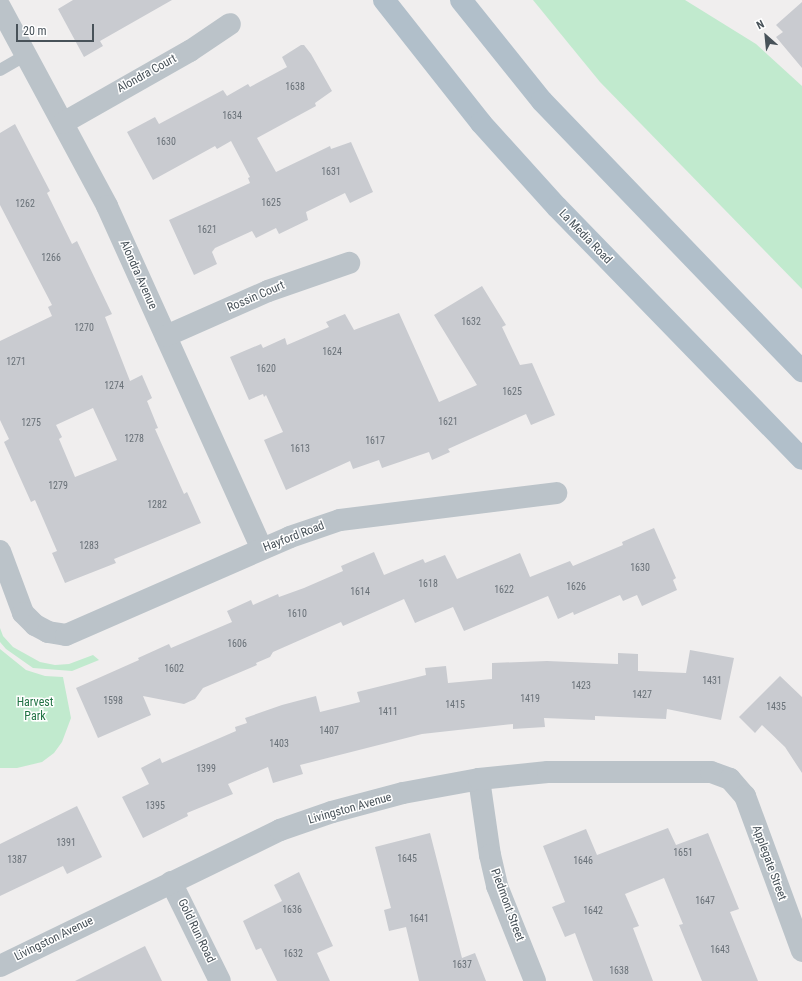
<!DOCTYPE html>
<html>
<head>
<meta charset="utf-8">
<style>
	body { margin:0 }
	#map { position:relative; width:802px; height:981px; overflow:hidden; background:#f0eeee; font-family:"Roboto Condensed",sans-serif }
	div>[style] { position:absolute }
	.green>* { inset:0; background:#c1eace }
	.building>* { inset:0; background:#c9cbd0 }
	.service>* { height:12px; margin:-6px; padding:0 6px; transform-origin:6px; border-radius:6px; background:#bbc3c9 }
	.minor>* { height:22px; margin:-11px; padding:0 11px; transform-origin:11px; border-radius:11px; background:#bbc3c9 }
	.primary>* { height:22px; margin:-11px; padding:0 11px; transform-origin:11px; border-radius:11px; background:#b1bfca }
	span { translate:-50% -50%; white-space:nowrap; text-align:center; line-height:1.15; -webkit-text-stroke:3px #fff; paint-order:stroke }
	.number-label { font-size:10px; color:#687077 }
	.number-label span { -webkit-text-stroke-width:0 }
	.street-label { font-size:12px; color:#485259 }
	.park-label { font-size:12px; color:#217344 }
	.north { position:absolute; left:746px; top:16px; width:40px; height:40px; -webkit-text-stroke:3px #fff; paint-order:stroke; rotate:333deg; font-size:11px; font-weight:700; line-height:16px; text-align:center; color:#485259 }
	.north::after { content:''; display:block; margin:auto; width:14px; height:18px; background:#485259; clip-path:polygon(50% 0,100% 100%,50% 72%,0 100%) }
	.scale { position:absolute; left:16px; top:24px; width:78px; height:18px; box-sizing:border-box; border:2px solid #485259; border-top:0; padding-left:5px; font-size:12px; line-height:14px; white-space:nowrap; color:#485259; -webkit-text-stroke:3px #fff; paint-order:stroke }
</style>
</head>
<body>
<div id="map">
	<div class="green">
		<div style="clip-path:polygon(533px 0,685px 0,756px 44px,802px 86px,802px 289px,600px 82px)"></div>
		<div style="clip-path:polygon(0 628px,3px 636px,13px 647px,40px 662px,55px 665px,69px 664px,93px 655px,99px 660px,72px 671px,33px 668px,6px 649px,0 642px)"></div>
		<div style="clip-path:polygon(0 649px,26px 670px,45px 676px,63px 677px,71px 718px,62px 742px,54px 753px,42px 762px,17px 768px,0 768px)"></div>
	</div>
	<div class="building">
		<div style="clip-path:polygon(73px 0,172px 0,100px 41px,103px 46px,84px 57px,58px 9px)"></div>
		<div style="clip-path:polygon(802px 2px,802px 68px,776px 37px,783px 32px,776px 25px)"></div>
		<div style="clip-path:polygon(301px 45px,304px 45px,311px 54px,332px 91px,315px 103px,316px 106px,257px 138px,276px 172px,330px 146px,331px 149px,351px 142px,373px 192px,350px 203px,345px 193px,306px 212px,308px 220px,279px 234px,276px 228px,256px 238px,252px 231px,215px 248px,212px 252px,217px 264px,194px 275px,169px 220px,250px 183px,248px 178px,250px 177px,231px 141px,217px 149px,215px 146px,153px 180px,127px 132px,155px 117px,159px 124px,223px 90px,227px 96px,248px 84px,250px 87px,287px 67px,282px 57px)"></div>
		<div style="clip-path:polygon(evenodd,15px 124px,50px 191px,47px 193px,72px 244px,77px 241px,112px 314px,105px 317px,130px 381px,142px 375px,152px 398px,147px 401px,158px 428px,155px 429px,184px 494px,187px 492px,201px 523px,114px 559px,116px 563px,65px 583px,52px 553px,57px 551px,35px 500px,31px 502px,4px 442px,9px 439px,0 420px,0 341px,52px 316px,48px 307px,52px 305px,0 205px,0 133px,15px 124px,93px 408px,117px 460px,75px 477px,59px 439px,62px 437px,56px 425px,93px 408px)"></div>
		<div style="clip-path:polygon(482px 286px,506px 325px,502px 327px,520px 365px,532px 363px,555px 415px,531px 425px,526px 414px,448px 449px,450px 452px,432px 460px,429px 452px,382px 468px,379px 460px,353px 469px,350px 461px,286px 490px,264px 440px,283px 432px,266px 395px,264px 397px,263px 394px,249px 400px,230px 357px,261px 344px,263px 348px,285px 338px,287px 345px,329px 327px,326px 322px,345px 314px,354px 330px,399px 313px,439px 402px,477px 385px,434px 315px)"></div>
		<div style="clip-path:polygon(654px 528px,676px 578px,673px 580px,677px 590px,642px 606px,637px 595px,623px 601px,620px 595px,574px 615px,573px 612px,558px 619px,548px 596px,464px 631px,453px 607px,415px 623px,404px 599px,343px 626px,341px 622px,273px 652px,270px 657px,256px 663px,257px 665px,203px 688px,195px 699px,184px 704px,143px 696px,151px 715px,98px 738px,76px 688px,139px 660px,138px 658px,169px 644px,171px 648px,232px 622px,227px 611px,251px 600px,253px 605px,278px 594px,279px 597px,304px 588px,343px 571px,341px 566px,374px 552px,384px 575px,423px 559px,425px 563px,445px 555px,457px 579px,520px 553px,530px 577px,570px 561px,573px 566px,623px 545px,622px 542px)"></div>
		<div style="clip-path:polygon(690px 650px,734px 658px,721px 720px,667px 709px,666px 719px,595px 716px,595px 720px,544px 718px,545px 727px,513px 729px,513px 724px,422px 734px,300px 765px,303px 774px,273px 783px,268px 767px,228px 784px,233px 794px,187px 813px,188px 816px,143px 838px,122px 797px,149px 784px,141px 768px,160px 758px,162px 763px,236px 731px,235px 727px,247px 723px,245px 718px,282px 705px,316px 696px,320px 712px,360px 702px,357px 692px,426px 675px,425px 668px,446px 666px,448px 683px,492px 679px,492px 663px,547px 661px,618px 664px,618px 653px,638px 654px,638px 671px,686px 673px)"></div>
		<div style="clip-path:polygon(780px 676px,802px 697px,802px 773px,785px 747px,762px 725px,755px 733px,739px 717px)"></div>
		<div style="clip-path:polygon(77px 806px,102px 857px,67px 874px,63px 866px,0 896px,0 844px)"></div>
		<div style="clip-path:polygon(668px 828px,676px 845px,708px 833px,739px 909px,730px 912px,758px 981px,702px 981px,679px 925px,683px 924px,664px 878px,625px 894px,639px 926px,633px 928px,653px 981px,593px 981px,575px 933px,565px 937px,552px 907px,565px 902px,543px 846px,586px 829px,597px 855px)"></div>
		<div style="clip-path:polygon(430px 833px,462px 958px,475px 953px,486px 981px,419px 981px,406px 927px,389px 931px,384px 910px,391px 908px,375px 847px)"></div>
		<div style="clip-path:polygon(299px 872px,333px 946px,317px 953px,330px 981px,277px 981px,261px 948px,256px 950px,243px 921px,282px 901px,274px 885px)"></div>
		<div style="clip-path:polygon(145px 946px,162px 981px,75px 981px)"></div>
	</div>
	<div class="service">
		<div style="left:0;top:70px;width:30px;rotate:-30deg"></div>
	</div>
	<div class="minor">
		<div style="left:0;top:7px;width:226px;rotate:61.7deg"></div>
		<div style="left:107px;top:206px;width:376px;rotate:65.7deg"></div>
		<div style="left:63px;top:123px;width:146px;rotate:-29.6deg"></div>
		<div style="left:190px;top:51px;width:48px;rotate:-34deg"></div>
		<div style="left:166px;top:336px;width:111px;rotate:-23.8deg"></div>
		<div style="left:268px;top:291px;width:86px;rotate:-19.1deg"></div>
		<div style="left:0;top:551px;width:66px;rotate:69.6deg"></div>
		<div style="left:23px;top:613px;width:17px;rotate:45deg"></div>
		<div style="left:35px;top:625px;width:15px;rotate:28deg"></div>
		<div style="left:48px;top:632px;width:18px;rotate:9deg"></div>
		<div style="left:66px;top:635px;width:244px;rotate:-23.6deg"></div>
		<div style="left:290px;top:537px;width:53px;rotate:-18.8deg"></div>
		<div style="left:340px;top:520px;width:218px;rotate:-7.1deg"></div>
		<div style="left:479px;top:779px;width:77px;rotate:81.8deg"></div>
		<div style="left:490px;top:855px;width:32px;rotate:77deg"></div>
		<div style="left:497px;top:886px;width:102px;rotate:68.2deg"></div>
		<div style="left:171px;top:882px;width:110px;rotate:63.7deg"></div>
		<div style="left:0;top:966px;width:311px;rotate:-25.9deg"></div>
		<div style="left:280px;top:830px;width:55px;rotate:-19.1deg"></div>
		<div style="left:332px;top:812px;width:73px;rotate:-15deg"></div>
		<div style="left:403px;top:793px;width:77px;rotate:-10.4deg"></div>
		<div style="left:479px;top:779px;width:69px;rotate:-5.8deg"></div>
		<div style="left:548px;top:772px;width:163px"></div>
		<div style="left:711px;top:772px;width:20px;rotate:20deg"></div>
		<div style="left:730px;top:779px;width:23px;rotate:49deg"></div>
		<div style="left:745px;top:796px;width:165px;rotate:69.8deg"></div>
	</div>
	<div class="primary">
		<div style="left:384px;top:0;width:157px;rotate:51.7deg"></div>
		<div style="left:481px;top:123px;width:113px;rotate:47.9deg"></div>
		<div style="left:557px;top:207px;width:351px;rotate:45.8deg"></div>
		<div style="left:461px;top:0;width:129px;rotate:51.3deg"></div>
		<div style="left:542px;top:101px;width:375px;rotate:46.1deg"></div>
	</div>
	<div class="number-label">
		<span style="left:295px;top:87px">1638</span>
		<span style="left:232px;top:116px">1634</span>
		<span style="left:166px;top:142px">1630</span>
		<span style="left:331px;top:172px">1631</span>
		<span style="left:271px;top:203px">1625</span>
		<span style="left:25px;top:204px">1262</span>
		<span style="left:207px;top:230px">1621</span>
		<span style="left:51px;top:258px">1266</span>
		<span style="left:471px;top:322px">1632</span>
		<span style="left:84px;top:328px">1270</span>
		<span style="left:332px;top:352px">1624</span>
		<span style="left:16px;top:362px">1271</span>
		<span style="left:266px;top:369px">1620</span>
		<span style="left:114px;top:386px">1274</span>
		<span style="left:512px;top:392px">1625</span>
		<span style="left:448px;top:422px">1621</span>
		<span style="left:31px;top:423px">1275</span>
		<span style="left:134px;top:439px">1278</span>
		<span style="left:375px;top:441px">1617</span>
		<span style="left:300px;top:449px">1613</span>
		<span style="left:58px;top:486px">1279</span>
		<span style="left:157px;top:505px">1282</span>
		<span style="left:89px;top:546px">1283</span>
		<span style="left:640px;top:568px">1630</span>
		<span style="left:428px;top:584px">1618</span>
		<span style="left:576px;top:587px">1626</span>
		<span style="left:504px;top:590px">1622</span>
		<span style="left:360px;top:592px">1614</span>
		<span style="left:297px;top:614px">1610</span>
		<span style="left:237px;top:644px">1606</span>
		<span style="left:174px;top:669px">1602</span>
		<span style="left:712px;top:681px">1431</span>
		<span style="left:581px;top:686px">1423</span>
		<span style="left:642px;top:695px">1427</span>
		<span style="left:530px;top:699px">1419</span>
		<span style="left:113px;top:701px">1598</span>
		<span style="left:455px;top:705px">1415</span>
		<span style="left:776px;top:707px">1435</span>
		<span style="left:388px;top:712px">1411</span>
		<span style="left:329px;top:731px">1407</span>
		<span style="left:279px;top:744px">1403</span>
		<span style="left:206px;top:769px">1399</span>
		<span style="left:155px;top:806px">1395</span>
		<span style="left:66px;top:843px">1391</span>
		<span style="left:683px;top:853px">1651</span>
		<span style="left:407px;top:859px">1645</span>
		<span style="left:17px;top:860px">1387</span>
		<span style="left:583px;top:861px">1646</span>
		<span style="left:705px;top:901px">1647</span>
		<span style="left:292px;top:910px">1636</span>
		<span style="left:593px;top:911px">1642</span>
		<span style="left:419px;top:919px">1641</span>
		<span style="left:720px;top:950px">1643</span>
		<span style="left:293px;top:954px">1632</span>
		<span style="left:462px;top:965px">1637</span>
		<span style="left:619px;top:971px">1638</span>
	</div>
	<div class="street-label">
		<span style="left:147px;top:74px;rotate:-29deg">Alondra Court</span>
		<span style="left:585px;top:237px;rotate:46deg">La Media Road</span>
		<span style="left:138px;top:275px;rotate:66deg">Alondra Avenue</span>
		<span style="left:256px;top:297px;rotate:-23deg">Rossin Court</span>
		<span style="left:294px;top:537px;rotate:-21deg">Hayford Road</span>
		<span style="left:350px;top:809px;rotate:-16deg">Livingston Avenue</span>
		<span style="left:769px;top:863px;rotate:70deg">Applegate Street</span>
		<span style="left:507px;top:905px;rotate:70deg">Piedmont Street</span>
		<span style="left:196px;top:931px;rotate:64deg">Gold Run Road</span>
		<span style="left:54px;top:939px;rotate:-26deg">Livingston Avenue</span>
	</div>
	<div class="park-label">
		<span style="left:35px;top:710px">Harvest<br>Park</span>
	</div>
	<div class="north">N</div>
	<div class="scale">20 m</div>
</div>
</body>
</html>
